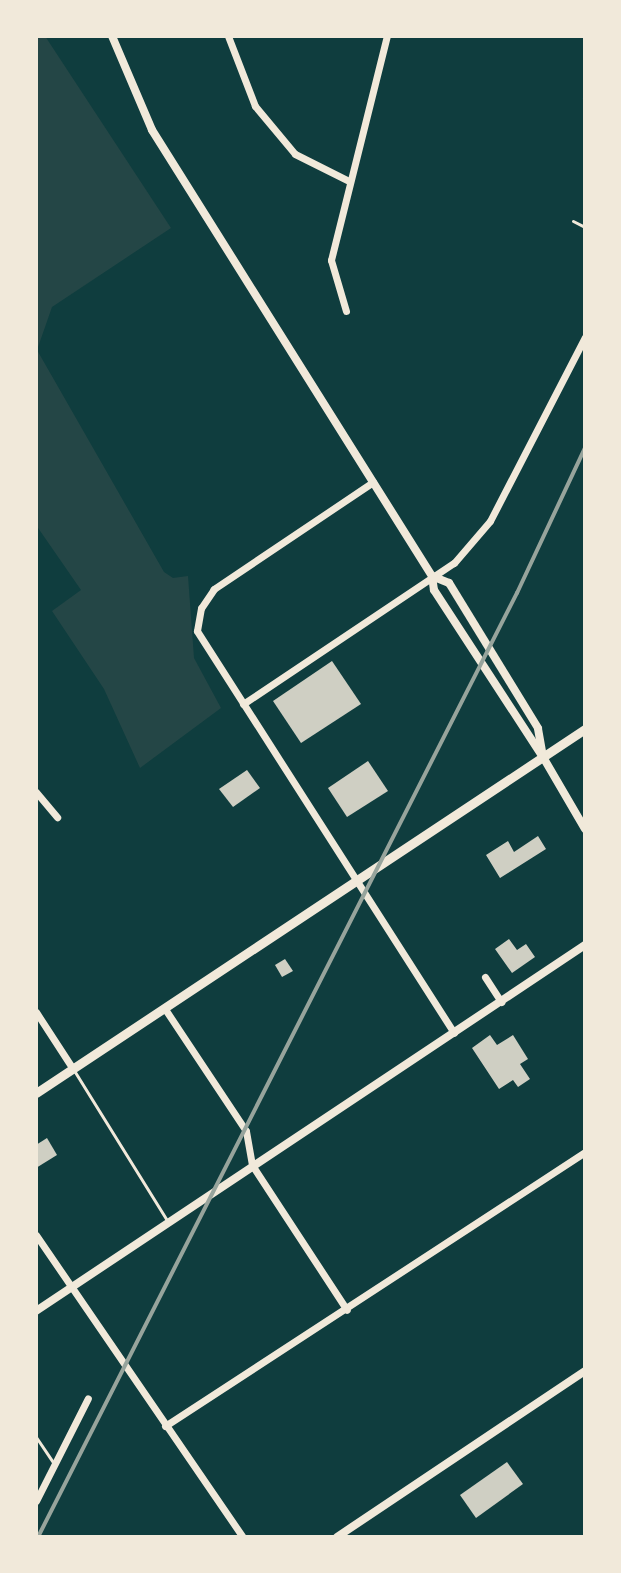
<!DOCTYPE html>
<html>
<head>
<meta charset="utf-8">
<style>
	body { margin:0 }
	#map { position:relative; width:621px; height:1573px; overflow:hidden; background:#0f3d3e; font-family:"DejaVu Sans",sans-serif }
	div>[style] { position:absolute }
	.green>* { inset:0; background:#244646 }
	.building>* { inset:0; background:#cfcfc3 }
	.service>* { height:3px; margin:-1.5px; padding:0 1.5px; transform-origin:1.5px; border-radius:1.5px; background:#f1e9da }
	.minor>* { height:7px; margin:-3.5px; padding:0 3.5px; transform-origin:3.5px; border-radius:3.5px; background:#f1e9da }
	.tertiary>* { height:8px; margin:-4px; padding:0 4px; transform-origin:4px; border-radius:4px; background:#f1e9da }
	.secondary>* { height:9px; margin:-4.5px; padding:0 4.5px; transform-origin:4.5px; border-radius:4.5px; background:#f1e9da }
	.rail>* { height:4px; margin:-2px; padding:0 2px; transform-origin:2px; border-radius:2px; background:#97a49c }
	span { translate:-50% -50%; white-space:nowrap; text-align:center; line-height:1.15; -webkit-text-stroke:8px #f1e9da; paint-order:stroke }
	.frame { position:absolute; inset:0; border:38px solid #f1e9da; pointer-events:none }
</style>
</head>
<body>
<div id="map">
	<div class="green">
		<div style="clip-path:polygon(36px 36px,45px 36px,171px 228px,52px 307px,37px 350px,164px 572px,173px 578px,188px 576px,194px 658px,221px 708px,140px 768px,104px 689px,52px 611px,81px 590px,36px 525px)"></div>
	</div>
	<div class="building">
		<div style="clip-path:polygon(332px 661px,361px 704px,301px 743px,273px 701px)"></div>
		<div style="clip-path:polygon(368px 761px,388px 791px,347px 817px,328px 788px)"></div>
		<div style="clip-path:polygon(247px 770px,260px 788px,233px 807px,219px 789px)"></div>
		<div style="clip-path:polygon(538px 836px,546px 849px,500px 878px,486px 855px,508px 841px,514px 852px)"></div>
		<div style="clip-path:polygon(509px 939px,517px 950px,526px 944px,535px 957px,512px 973px,495px 949px)"></div>
		<div style="clip-path:polygon(285px 959px,293px 971px,282px 977px,275px 965px)"></div>
		<div style="clip-path:polygon(490px 1035px,497px 1045px,513px 1035px,528px 1059px,520px 1064px,530px 1079px,518px 1087px,513px 1080px,499px 1089px,472px 1048px)"></div>
		<div style="clip-path:polygon(47px 1138px,57px 1155px,36px 1168px,36px 1145px)"></div>
		<div style="clip-path:polygon(507px 1462px,523px 1484px,476px 1518px,460px 1495px)"></div>
	</div>
	<div class="service">
		<div style="left:584px;top:98px;width:1px;rotate:45deg"></div>
		<div style="left:573px;top:221px;width:13px;rotate:27deg"></div>
		<div style="left:75px;top:1072px;width:176px;rotate:58.2deg"></div>
		<div style="left:36px;top:1437px;width:30px;rotate:56deg"></div>
	</div>
	<div class="minor">
		<div style="left:228px;top:36px;width:75px;rotate:68.9deg"></div>
		<div style="left:255px;top:106px;width:62px;rotate:50.2deg"></div>
		<div style="left:295px;top:154px;width:60px;rotate:26.6deg"></div>
		<div style="left:346px;top:311px;width:53px;rotate:-106.4deg"></div>
		<div style="left:331px;top:260px;width:231px;rotate:-76deg"></div>
		<div style="left:373px;top:482px;width:192px;rotate:146.1deg"></div>
		<div style="left:214px;top:589px;width:23px;rotate:124deg"></div>
		<div style="left:201px;top:608px;width:23px;rotate:100deg"></div>
		<div style="left:197px;top:631px;width:477px;rotate:57.4deg"></div>
		<div style="left:243px;top:704px;width:254px;rotate:-33.8deg"></div>
		<div style="left:454px;top:563px;width:55px;rotate:-49.4deg"></div>
		<div style="left:490px;top:521px;width:207px;rotate:-62.7deg"></div>
		<div style="left:36px;top:792px;width:33px;rotate:50deg"></div>
		<div style="left:485px;top:977px;width:30px;rotate:57deg"></div>
		<div style="left:165px;top:1009px;width:146px;rotate:56.4deg"></div>
		<div style="left:246px;top:1131px;width:35px;rotate:80deg"></div>
		<div style="left:252px;top:1165px;width:173px;rotate:56.8deg"></div>
		<div style="left:36px;top:1012px;width:68px;rotate:57deg"></div>
		<div style="left:36px;top:1235px;width:366px;rotate:55.6deg"></div>
		<div style="left:165px;top:1426px;width:501px;rotate:-33.12deg"></div>
		<div style="left:36px;top:1501px;width:115px;rotate:-63.2deg"></div>
	</div>
	<div class="tertiary">
		<div style="left:112px;top:36px;width:102px;rotate:66.9deg"></div>
		<div style="left:152px;top:130px;width:527px;rotate:57.88deg"></div>
		<div style="left:432px;top:576px;width:14px;rotate:82deg"></div>
		<div style="left:434px;top:590px;width:199px;rotate:56.9deg"></div>
		<div style="left:543px;top:757px;width:29px;rotate:-100deg"></div>
		<div style="left:538px;top:728px;width:170px;rotate:-121.5deg"></div>
		<div style="left:449px;top:583px;width:18px;rotate:-158deg"></div>
		<div style="left:543px;top:757px;width:83px;rotate:59.7deg"></div>
		<div style="left:36px;top:1311px;width:660px;rotate:-33.69deg"></div>
		<div style="left:337px;top:1537px;width:298px;rotate:-33.8deg"></div>
	</div>
	<div class="secondary">
		<div style="left:36px;top:1093px;width:659px;rotate:-33.55deg"></div>
	</div>
	<div class="rail">
		<div style="left:38px;top:1537px;width:1059px;rotate:-63.1deg"></div>
		<div style="left:517px;top:593px;width:160px;rotate:-64.9deg"></div>
	</div>
	<div class="frame"></div>
</div>
</body>
</html>
